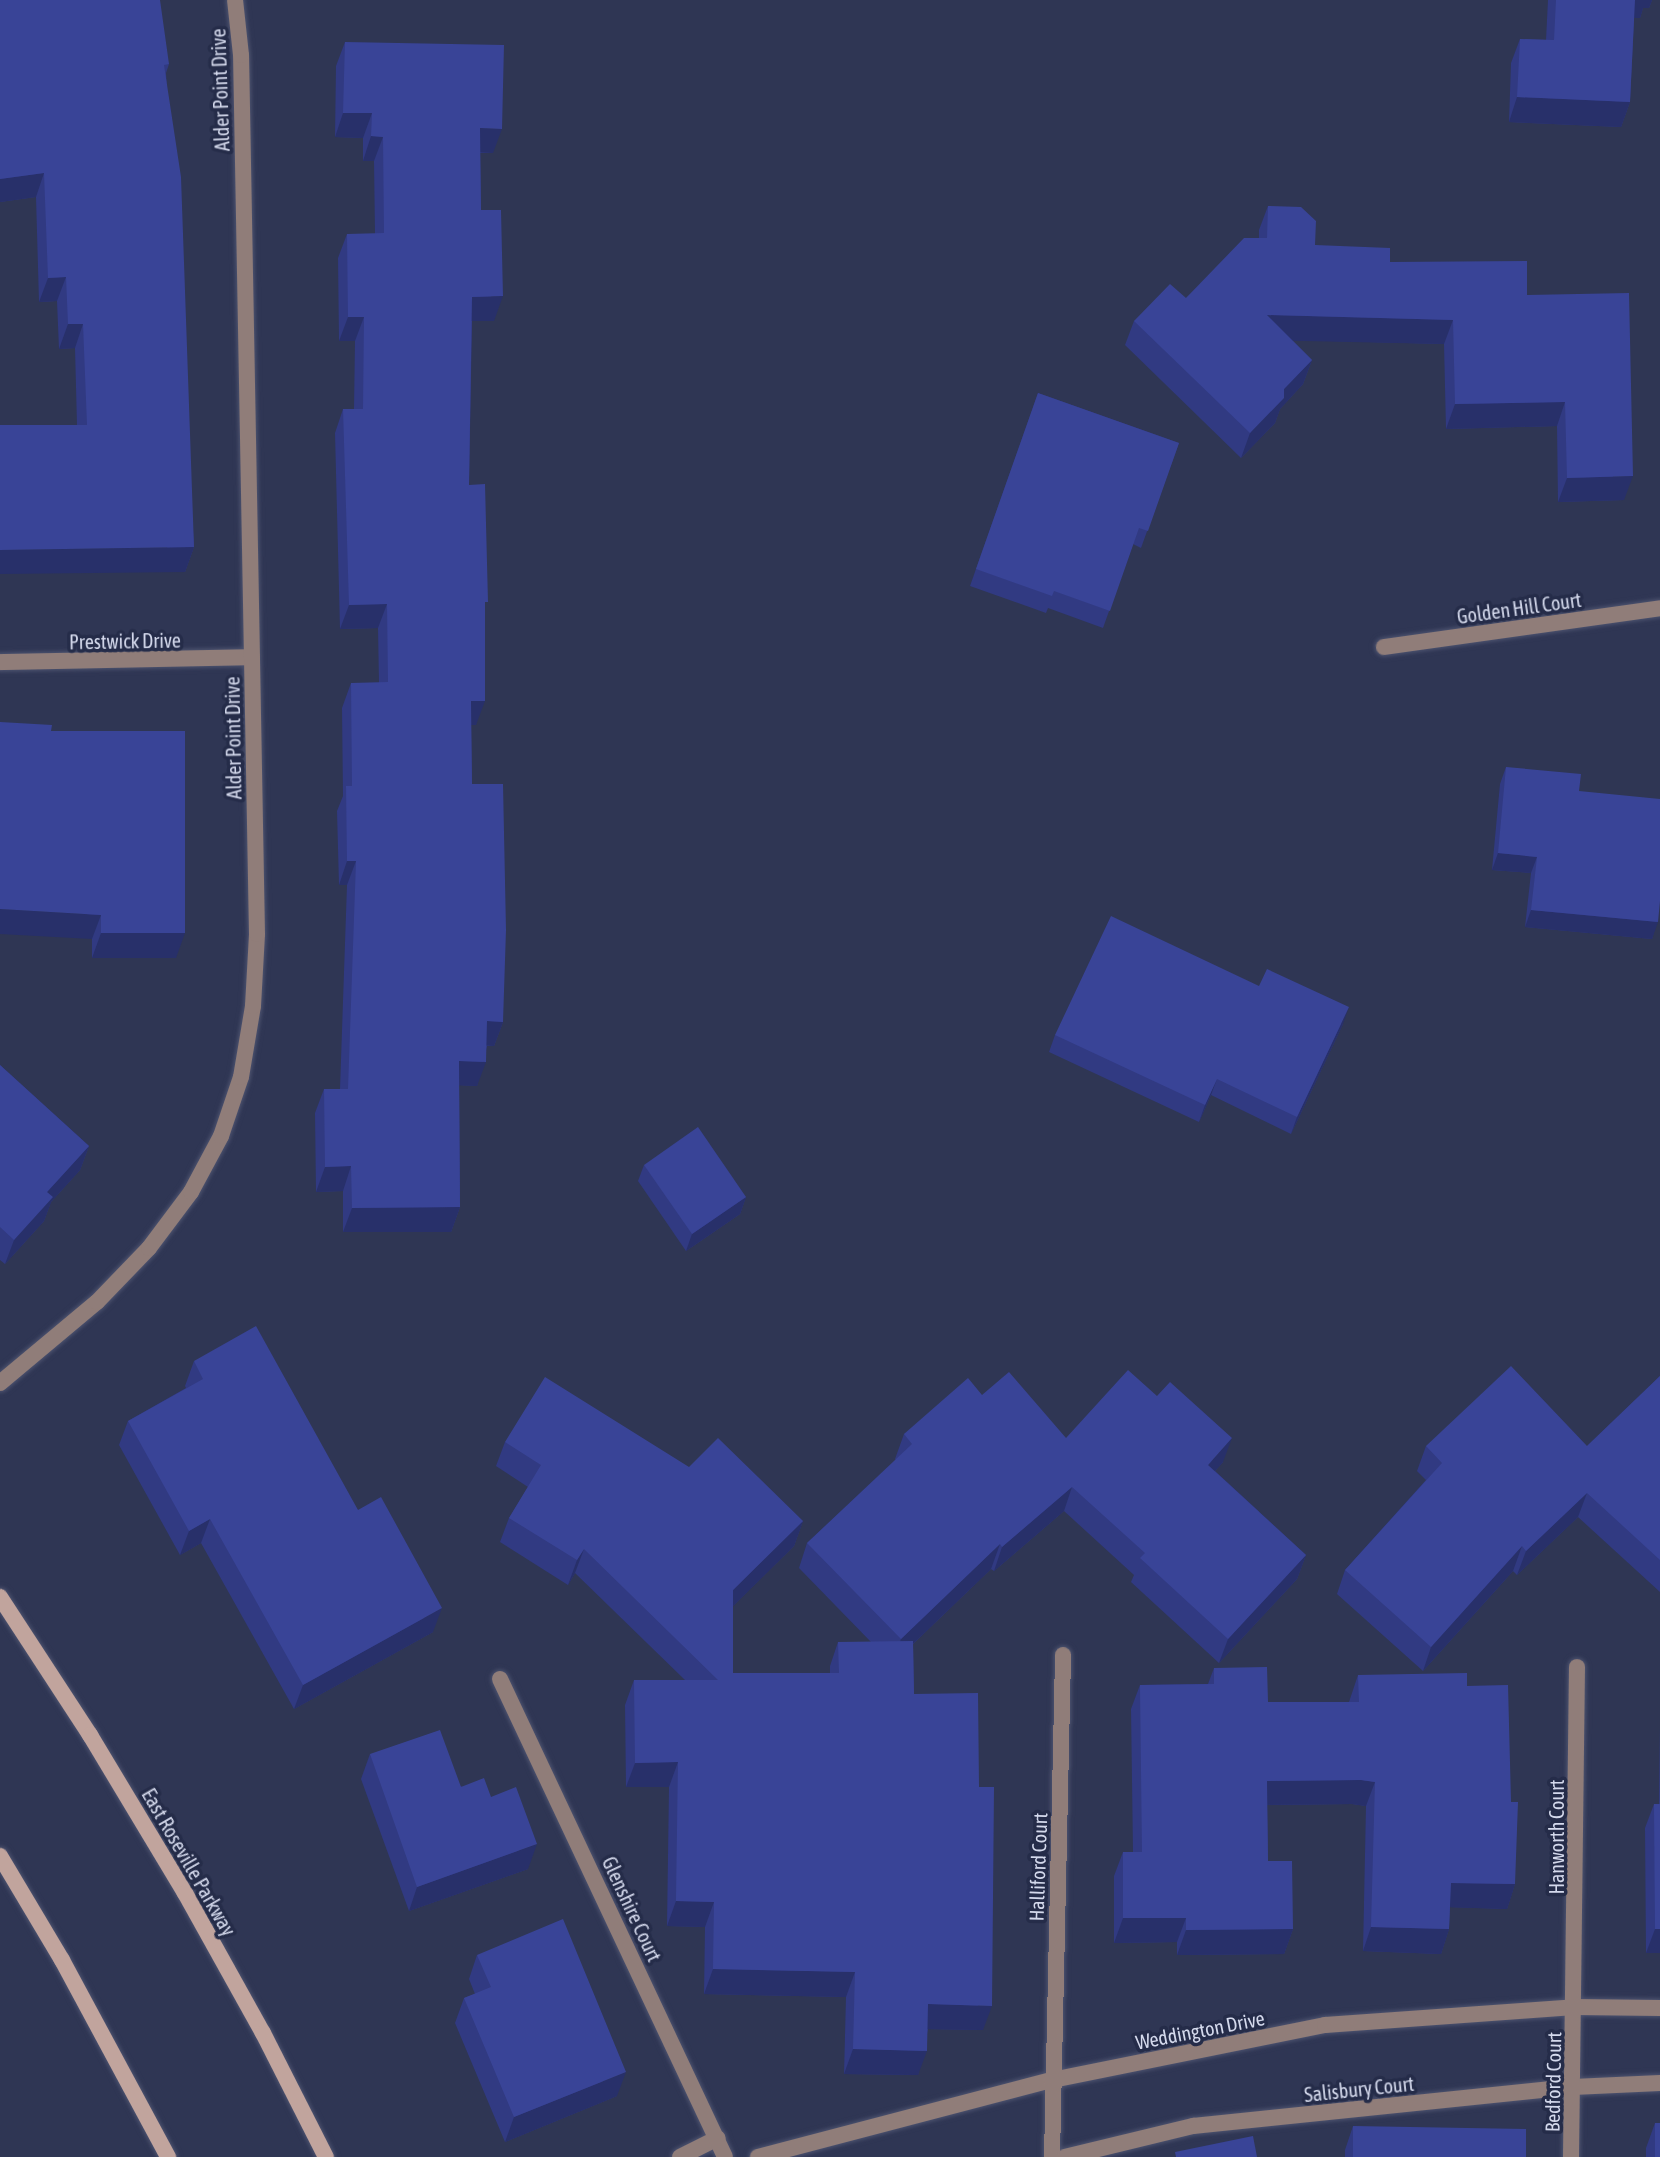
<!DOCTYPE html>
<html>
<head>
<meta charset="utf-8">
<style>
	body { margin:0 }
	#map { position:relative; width:1660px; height:2157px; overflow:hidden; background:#2f3654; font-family:"Asap Condensed",sans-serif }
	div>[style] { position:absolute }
	.roads { filter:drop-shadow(0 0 2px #4d536f) drop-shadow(0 0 2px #4d536f) }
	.lane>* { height:16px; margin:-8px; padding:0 8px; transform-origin:8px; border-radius:8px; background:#907d79 }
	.street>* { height:16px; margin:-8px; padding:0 8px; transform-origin:8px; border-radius:8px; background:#907d79 }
	.secondary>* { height:16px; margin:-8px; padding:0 8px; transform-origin:8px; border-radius:8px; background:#c1a49d }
	.wall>* { inset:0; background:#313a82 }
	.shaded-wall>* { inset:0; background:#28306a }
	.building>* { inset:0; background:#394497 }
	span { translate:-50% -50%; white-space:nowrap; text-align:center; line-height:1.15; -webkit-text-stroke:7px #252c49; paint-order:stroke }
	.street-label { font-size:20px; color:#d4d9ec }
</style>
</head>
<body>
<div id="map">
	<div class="roads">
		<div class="lane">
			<div style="left:680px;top:2157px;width:42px;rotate:-26.6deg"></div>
		</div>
		<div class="street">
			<div style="left:1384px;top:647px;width:279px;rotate:-8deg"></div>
			<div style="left:0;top:662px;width:252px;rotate:-1.1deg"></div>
			<div style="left:0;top:1383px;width:126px;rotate:-39.9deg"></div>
			<div style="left:97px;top:1302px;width:75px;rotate:-46.1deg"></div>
			<div style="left:149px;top:1248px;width:70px;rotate:-53.1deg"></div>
			<div style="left:191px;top:1192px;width:64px;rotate:-61.8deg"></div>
			<div style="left:221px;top:1136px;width:62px;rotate:-71.3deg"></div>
			<div style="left:241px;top:1077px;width:72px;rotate:-80.4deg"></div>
			<div style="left:253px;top:1006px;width:72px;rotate:-86.8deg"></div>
			<div style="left:257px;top:934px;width:879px;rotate:-91.04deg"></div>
			<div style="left:241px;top:55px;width:55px;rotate:-96.2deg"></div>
			<div style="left:500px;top:1679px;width:528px;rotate:64.79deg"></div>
			<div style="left:758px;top:2157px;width:304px;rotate:-14.7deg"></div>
			<div style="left:1052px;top:2080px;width:278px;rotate:-11.4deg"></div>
			<div style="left:1325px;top:2025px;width:250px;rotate:-4.1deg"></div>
			<div style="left:1574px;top:2007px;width:86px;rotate:0.7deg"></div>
			<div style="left:1052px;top:2157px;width:502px;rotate:-88.74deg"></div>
			<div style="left:1065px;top:2157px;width:132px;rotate:-13.6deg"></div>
			<div style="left:1193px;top:2126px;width:382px;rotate:-5.9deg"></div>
			<div style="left:1573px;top:2087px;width:87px;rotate:-2.6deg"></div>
			<div style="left:1571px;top:2157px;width:490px;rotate:-89.3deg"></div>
		</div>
		<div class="secondary">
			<div style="left:0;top:1597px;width:165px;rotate:56.9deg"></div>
			<div style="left:90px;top:1735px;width:184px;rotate:59deg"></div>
			<div style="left:185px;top:1893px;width:160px;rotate:60.9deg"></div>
			<div style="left:263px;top:2033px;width:139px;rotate:63.1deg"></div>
			<div style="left:0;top:1856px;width:121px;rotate:59.2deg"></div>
			<div style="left:62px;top:1960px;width:224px;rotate:61.7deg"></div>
		</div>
	</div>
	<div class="wall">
		<div style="clip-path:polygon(0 0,169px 64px,166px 73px,194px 547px,185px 572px,77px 425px,75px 348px,59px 349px,57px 301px,39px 302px,36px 197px,0 202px)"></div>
		<div style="clip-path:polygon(1548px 0,1652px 0,1649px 8px,1643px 8px,1640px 18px,1634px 18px,1630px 102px,1621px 127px,1509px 122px,1511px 63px,1520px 39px,1546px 40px)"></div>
		<div style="clip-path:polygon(345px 42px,493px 153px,480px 153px,481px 210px,494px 321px,472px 321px,469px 485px,485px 611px,476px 725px,471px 725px,472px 784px,503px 1022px,494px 1046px,487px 1046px,477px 1086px,459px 1085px,460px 1207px,451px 1232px,343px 1232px,343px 1191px,316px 1192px,315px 1113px,324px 1089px,340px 1089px,347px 885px,339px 885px,337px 811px,343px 796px,342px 708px,351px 683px,379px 683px,378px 628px,340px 629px,335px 433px,343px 409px,354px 409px,355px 341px,339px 341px,338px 258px,347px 234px,375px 234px,374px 161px,363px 161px,363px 138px,335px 137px,336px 66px)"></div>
		<div style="clip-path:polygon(1268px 206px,1315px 245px,1527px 295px,1624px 500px,1558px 502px,1557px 426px,1446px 429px,1444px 344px,1292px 340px,1312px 360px,1303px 384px,1280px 409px,1275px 423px,1241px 458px,1125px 345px,1134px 321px,1186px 298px,1259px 238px,1259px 230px)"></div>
		<div style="clip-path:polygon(1038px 393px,1179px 443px,1141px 548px,1133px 544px,1103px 628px,1048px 608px,1046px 613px,970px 586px)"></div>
		<div style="clip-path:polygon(51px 731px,176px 958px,92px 958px,92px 939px)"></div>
		<div style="clip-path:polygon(1506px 767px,1579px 791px,1658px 918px,1652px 939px,1525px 927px,1531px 873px,1492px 870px,1500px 784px)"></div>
		<div style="clip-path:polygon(1259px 986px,1343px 1024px,1291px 1134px,1211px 1095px,1199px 1122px,1049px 1052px,1055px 1035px)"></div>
		<div style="clip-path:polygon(0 1065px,89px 1146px,80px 1170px,51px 1202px,44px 1221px,5px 1264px,0 1260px)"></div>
		<div style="clip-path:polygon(644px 1165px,746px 1197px,740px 1214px,686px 1251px,638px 1181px)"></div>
		<div style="clip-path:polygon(194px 1361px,358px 1510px,433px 1632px,294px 1709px,201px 1543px,180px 1555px,119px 1445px,128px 1421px,186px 1388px,185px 1386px)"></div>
		<div style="clip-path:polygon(1660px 1376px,1660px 1592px,1578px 1517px,1517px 1575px,1513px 1571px,1423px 1671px,1337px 1594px,1345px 1570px,1426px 1480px,1417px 1471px,1426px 1446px,1587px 1446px)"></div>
		<div style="clip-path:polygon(982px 1395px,1066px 1438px,1223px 1462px,1215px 1471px,1306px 1555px,1297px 1579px,1219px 1663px,1131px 1582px,1134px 1575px,1064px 1511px,994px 1571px,991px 1569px,913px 1644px,914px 1694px,983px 2030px,928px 2029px,918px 2075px,844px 2074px,846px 1997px,704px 1994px,705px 1927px,667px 1926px,669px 1787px,626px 1787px,625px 1705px,634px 1680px,685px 1680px,575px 1573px,568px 1585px,500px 1542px,509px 1518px,528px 1487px,496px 1466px,505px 1442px,689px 1467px,803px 1521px,794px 1546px,733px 1606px,733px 1673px,830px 1673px,830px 1666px,838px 1642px,871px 1642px,799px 1568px,807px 1543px,896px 1460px,895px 1459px,904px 1434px)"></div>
		<div style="clip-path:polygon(1214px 1668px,1268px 1702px,1349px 1702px,1358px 1675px,1467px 1686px,1511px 1802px,1515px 1884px,1507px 1909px,1450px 1907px,1449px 1929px,1441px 1954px,1363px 1951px,1366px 1806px,1352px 1804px,1267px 1805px,1268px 1861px,1293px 1929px,1284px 1954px,1177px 1955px,1177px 1942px,1114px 1943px,1114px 1876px,1123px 1852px,1133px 1852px,1131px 1709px,1140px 1685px,1208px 1684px)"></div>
		<div style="clip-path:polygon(1660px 1726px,1660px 1953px,1646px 1953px,1645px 1828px,1654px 1804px,1659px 1804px)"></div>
		<div style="clip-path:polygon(370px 1754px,491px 1797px,528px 1869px,409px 1911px,361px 1779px)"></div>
		<div style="clip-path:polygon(477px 1955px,617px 2096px,505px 2142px,455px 2023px,464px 1998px,475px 1994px,469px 1979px)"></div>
		<div style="clip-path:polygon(1655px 2123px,1660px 2157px,1646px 2157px,1646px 2148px)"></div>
		<div style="clip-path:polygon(1353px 2126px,1526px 2157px,1345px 2157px,1345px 2150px)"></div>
	</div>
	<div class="shaded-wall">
		<div style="clip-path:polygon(1633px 0,1652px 0,1649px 8px,1643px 8px,1640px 18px,1626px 18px)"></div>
		<div style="clip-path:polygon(1517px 97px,1630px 102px,1621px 127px,1509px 122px)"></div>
		<div style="clip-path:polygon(343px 113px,372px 113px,363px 138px,335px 137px)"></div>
		<div style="clip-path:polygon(480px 128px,502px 129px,493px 153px,471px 152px)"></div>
		<div style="clip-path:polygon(371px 136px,383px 137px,374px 161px,363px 161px)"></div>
		<div style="clip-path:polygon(44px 173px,36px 197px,0 202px,0 179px)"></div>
		<div style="clip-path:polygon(66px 277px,57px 301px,39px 302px,48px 278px)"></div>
		<div style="clip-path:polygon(503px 296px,494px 321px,463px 321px,472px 297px)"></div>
		<div style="clip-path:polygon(1267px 315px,1453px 320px,1444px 344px,1258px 340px)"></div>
		<div style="clip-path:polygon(348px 317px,364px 317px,355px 341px,339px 341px)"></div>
		<div style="clip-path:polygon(68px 324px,83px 324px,75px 348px,59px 349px)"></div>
		<div style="clip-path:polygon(1312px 360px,1303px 384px,1280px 409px,1275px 423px,1241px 458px,1250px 433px,1284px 389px)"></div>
		<div style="clip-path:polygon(1565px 402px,1557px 426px,1446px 429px,1455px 404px)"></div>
		<div style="clip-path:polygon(1633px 476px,1624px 500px,1558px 502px,1567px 478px)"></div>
		<div style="clip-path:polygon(194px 547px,185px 572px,0 574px,0 550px)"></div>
		<div style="clip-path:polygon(387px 604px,378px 628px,340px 629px,349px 605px)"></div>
		<div style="clip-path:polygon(471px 701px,485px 701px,476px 725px,462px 725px)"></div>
		<div style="clip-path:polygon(1498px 853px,1537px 857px,1531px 873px,1492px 870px)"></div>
		<div style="clip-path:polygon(347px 861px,356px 861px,347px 885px,339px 885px)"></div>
		<div style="clip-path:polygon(0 909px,101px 915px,92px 939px,0 934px)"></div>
		<div style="clip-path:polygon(1531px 910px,1658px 922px,1652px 939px,1525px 927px)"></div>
		<div style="clip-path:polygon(101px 933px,185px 933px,176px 958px,92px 958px)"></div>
		<div style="clip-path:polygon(1349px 1007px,1343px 1024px,1291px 1134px,1297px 1117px)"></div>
		<div style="clip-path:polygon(487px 1021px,503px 1022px,494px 1046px,478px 1045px)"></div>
		<div style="clip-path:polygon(459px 1061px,486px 1062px,477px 1086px,450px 1085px)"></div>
		<div style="clip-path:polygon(1217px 1079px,1211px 1095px,1199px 1122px,1205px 1105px)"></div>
		<div style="clip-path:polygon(89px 1146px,80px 1170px,51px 1202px,44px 1221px,5px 1264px,14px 1240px,47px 1192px)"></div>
		<div style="clip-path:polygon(351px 1166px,343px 1191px,316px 1192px,325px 1167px)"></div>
		<div style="clip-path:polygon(746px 1197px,740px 1214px,686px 1251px,692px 1234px)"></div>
		<div style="clip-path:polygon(460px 1207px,451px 1232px,343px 1232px,352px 1208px)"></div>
		<div style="clip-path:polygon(1232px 1438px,1223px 1462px,1199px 1489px,1208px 1465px)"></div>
		<div style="clip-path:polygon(1072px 1487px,1064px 1511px,994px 1571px,1002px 1547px)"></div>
		<div style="clip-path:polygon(1587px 1493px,1578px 1517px,1517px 1575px,1526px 1551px)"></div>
		<div style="clip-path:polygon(210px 1519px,201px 1543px,180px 1555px,189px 1531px)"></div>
		<div style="clip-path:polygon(803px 1521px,794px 1546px,724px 1615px,733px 1590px)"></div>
		<div style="clip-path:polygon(1000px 1544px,991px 1569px,892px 1664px,901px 1639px)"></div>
		<div style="clip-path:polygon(1522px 1546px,1513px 1571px,1423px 1671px,1431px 1647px)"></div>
		<div style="clip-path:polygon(584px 1549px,575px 1573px,568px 1585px,577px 1560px)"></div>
		<div style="clip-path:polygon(1306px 1555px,1297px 1579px,1219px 1663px,1228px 1639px)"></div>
		<div style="clip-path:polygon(442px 1608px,433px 1632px,294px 1709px,303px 1685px)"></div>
		<div style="clip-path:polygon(678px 1762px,669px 1787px,626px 1787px,635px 1763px)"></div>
		<div style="clip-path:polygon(1361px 1780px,1375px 1782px,1366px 1806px,1352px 1804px,1258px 1805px,1267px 1781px)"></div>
		<div style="clip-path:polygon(537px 1844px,528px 1869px,409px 1911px,417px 1887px)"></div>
		<div style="clip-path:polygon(1451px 1883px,1515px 1884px,1507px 1909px,1442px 1907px)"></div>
		<div style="clip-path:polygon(676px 1901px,714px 1902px,705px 1927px,667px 1926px)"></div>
		<div style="clip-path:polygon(1123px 1918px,1186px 1918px,1177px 1942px,1114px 1943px)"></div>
		<div style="clip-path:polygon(1371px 1927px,1449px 1929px,1441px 1954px,1363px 1951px)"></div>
		<div style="clip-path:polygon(1293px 1929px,1284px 1954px,1177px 1955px,1186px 1930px)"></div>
		<div style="clip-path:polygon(1655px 1929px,1660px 1929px,1660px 1953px,1646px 1953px)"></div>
		<div style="clip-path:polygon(713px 1969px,855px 1972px,846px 1997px,704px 1994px)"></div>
		<div style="clip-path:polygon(928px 2004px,992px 2006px,983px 2030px,920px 2029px)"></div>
		<div style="clip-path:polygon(853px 2049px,927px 2051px,918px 2075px,844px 2074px)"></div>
		<div style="clip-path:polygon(626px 2072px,617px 2096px,505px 2142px,514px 2117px)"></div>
	</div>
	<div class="building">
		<div style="clip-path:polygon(0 0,160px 0,169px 64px,164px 65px,181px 177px,194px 547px,0 550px,0 425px,87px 425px,83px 324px,68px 324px,66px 277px,48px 278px,44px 173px,0 179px)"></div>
		<div style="clip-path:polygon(1556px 0,1635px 0,1630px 102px,1517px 97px,1520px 39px,1554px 40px)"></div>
		<div style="clip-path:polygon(345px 42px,504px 45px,502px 129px,480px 128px,481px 210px,501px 210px,503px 296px,472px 297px,469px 485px,485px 484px,488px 602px,485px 602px,485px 701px,471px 701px,472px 784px,503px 784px,506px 930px,503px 1022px,487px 1021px,486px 1062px,459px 1061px,460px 1207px,352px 1208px,351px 1166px,325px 1167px,324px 1089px,348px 1089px,356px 861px,347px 861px,346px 786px,352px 786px,351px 683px,388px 682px,387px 604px,349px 605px,343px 409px,363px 409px,364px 317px,348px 317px,347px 234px,384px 233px,383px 137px,371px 136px,372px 113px,343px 113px)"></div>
		<div style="clip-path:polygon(1268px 206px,1301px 207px,1316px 221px,1315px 245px,1390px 248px,1390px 262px,1527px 261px,1527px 295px,1629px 293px,1633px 476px,1567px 478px,1565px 402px,1455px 404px,1453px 320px,1267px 315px,1312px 360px,1284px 389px,1284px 398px,1250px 433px,1134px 321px,1170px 284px,1186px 298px,1244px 238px,1267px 238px)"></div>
		<div style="clip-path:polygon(1038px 393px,1179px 443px,1148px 531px,1139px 528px,1110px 611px,1054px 591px,1052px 596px,976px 569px)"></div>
		<div style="clip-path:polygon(0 722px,52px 725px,51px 731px,185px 731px,185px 933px,101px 933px,101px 915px,0 909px)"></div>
		<div style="clip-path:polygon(1506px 767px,1581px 774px,1579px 791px,1660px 799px,1660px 901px,1658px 922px,1531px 910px,1537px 857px,1498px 853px)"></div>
		<div style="clip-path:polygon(1111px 916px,1259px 986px,1267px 969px,1349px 1007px,1297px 1117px,1217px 1079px,1205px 1105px,1055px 1035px)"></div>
		<div style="clip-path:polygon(0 1065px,89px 1146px,47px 1192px,53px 1197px,14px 1240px,0 1227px)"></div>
		<div style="clip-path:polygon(698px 1127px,746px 1197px,692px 1234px,644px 1165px)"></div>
		<div style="clip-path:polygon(256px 1326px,358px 1510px,381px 1497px,442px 1608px,303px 1685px,210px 1519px,189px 1531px,128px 1421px,203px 1379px,194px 1361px)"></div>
		<div style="clip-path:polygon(1511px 1366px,1587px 1446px,1660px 1376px,1660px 1560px,1587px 1493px,1526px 1551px,1522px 1546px,1431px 1647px,1345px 1570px,1442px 1463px,1426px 1446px)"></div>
		<div style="clip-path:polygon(1128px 1370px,1157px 1396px,1170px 1382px,1232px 1438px,1208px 1465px,1306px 1555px,1228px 1639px,1140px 1558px,1145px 1553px,1072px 1487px,1002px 1547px,1000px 1544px,901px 1639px,807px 1543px,912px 1444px,904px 1434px,968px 1378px,982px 1395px,1009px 1372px,1066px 1438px)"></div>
		<div style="clip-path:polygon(545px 1377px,689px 1467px,718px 1438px,803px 1521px,733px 1590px,733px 1673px,839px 1673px,838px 1642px,913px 1641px,914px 1694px,978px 1693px,979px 1787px,994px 1787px,992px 2006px,928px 2004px,927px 2051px,853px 2049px,855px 1972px,713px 1969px,714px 1902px,676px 1901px,678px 1762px,635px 1763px,634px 1680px,718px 1680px,584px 1549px,577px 1560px,509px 1518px,541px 1465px,505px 1442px)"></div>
		<div style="clip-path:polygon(1267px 1667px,1268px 1702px,1359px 1702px,1358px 1675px,1467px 1673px,1467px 1686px,1508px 1685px,1511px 1802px,1518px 1802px,1515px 1884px,1451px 1883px,1449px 1929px,1371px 1927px,1375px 1782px,1361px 1780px,1267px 1781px,1268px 1861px,1292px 1861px,1293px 1929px,1186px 1930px,1186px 1918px,1123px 1918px,1123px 1852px,1142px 1852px,1140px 1685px,1214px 1684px,1214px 1668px)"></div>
		<div style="clip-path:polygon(440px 1730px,461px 1787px,484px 1778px,491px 1797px,516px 1787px,537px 1844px,417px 1887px,370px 1754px)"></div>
		<div style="clip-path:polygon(1654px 1804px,1660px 1804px,1660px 1929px,1655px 1929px)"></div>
		<div style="clip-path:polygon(563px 1919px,626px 2072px,514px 2117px,464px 1998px,491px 1987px,477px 1955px)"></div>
		<div style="clip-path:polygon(1655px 2123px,1660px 2123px,1660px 2157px,1655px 2157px)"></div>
		<div style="clip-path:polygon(1353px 2126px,1526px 2129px,1526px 2157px,1353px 2157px)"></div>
		<div style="clip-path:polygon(1253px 2136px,1257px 2157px,1176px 2157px,1175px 2152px)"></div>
	</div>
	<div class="street-label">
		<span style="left:220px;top:90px;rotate:-92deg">Alder Point Drive</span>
		<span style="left:1519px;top:608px;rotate:-8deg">Golden Hill Court</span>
		<span style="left:125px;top:641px;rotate:-1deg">Prestwick Drive</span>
		<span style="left:233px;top:738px;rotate:-91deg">Alder Point Drive</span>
		<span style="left:1556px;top:1837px;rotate:-90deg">Hanworth Court</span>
		<span style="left:189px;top:1862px;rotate:60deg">East Roseville Parkway</span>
		<span style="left:1038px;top:1867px;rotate:-88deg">Halliford Court</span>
		<span style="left:632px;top:1909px;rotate:65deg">Glenshire Court</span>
		<span style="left:1200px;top:2030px;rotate:-11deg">Weddington Drive</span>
		<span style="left:1553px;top:2082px;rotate:-89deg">Bedford Court</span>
		<span style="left:1359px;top:2089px;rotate:-6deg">Salisbury Court</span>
	</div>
</div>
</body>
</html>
